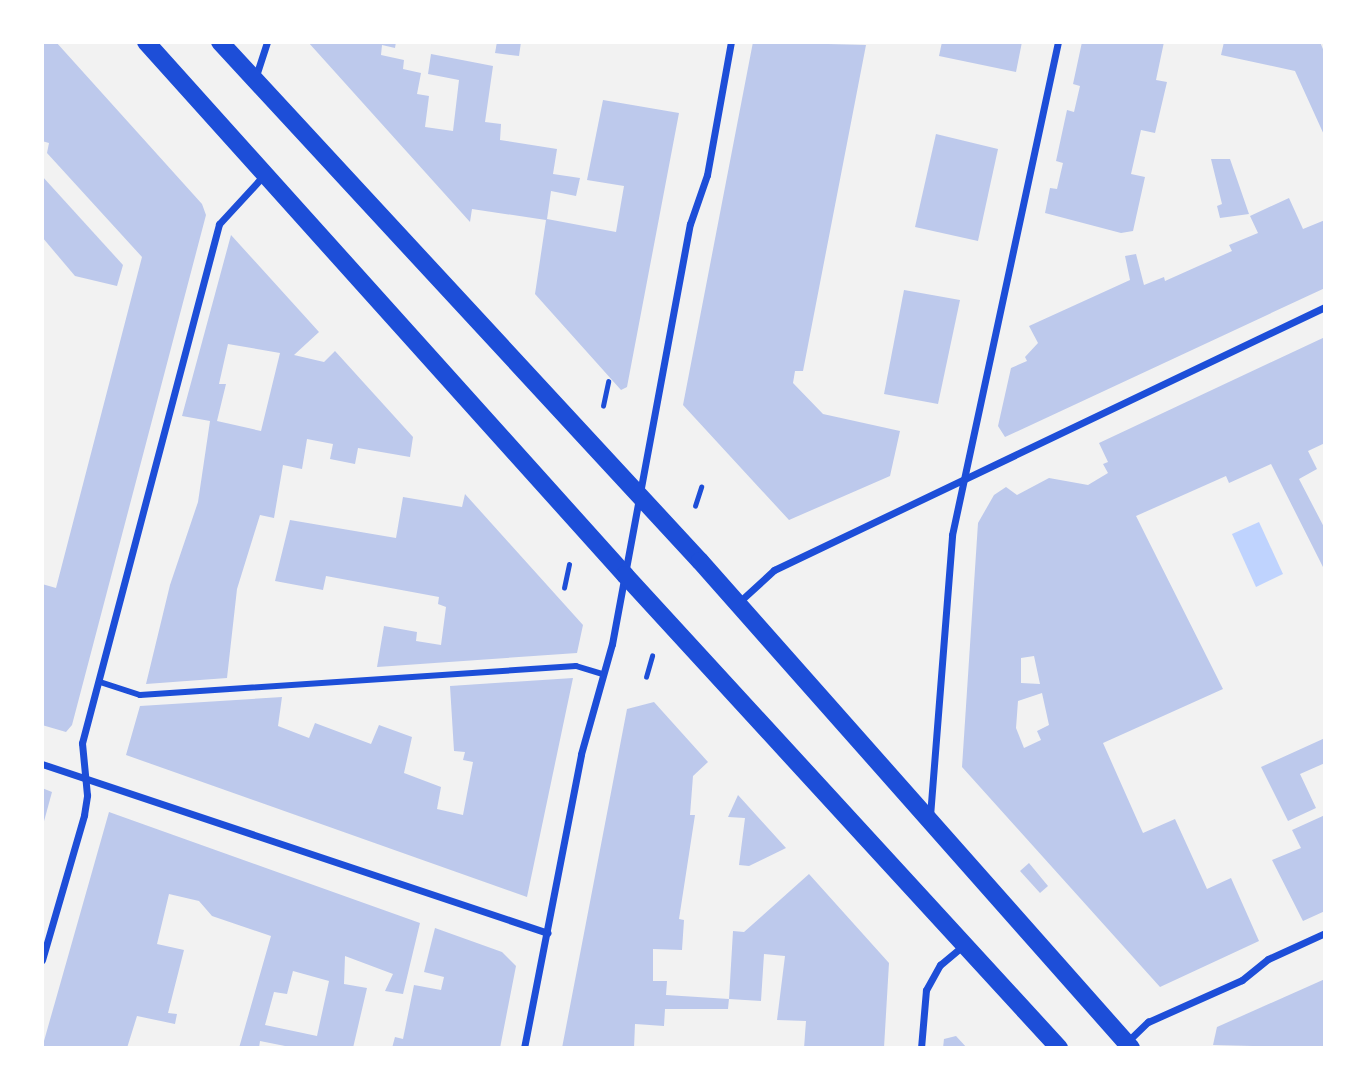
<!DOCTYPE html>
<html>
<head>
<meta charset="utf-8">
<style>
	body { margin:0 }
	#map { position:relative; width:1367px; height:1090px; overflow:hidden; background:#f2f2f2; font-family:"Archivo Narrow",sans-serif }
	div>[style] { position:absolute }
	.water>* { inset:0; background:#bfd3fe }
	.building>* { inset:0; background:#bdc9ec }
	.path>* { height:4.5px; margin:-2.25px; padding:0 2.25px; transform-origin:2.25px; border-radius:2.25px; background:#1d4ed8 }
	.pedestrian>* { height:6px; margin:-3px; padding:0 3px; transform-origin:3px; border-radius:3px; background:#1d4ed8 }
	.minor>* { height:7px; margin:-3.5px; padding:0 3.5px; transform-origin:3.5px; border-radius:3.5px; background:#1d4ed8 }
	.primary>* { height:18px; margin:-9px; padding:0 9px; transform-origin:9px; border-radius:9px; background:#1d4ed8 }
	span { translate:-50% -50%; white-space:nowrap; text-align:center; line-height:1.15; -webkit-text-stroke:5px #fff; paint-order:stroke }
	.frame { position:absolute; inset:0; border:44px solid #fff; pointer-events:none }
</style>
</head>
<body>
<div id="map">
	<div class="water">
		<div style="clip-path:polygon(1259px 522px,1283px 574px,1256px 587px,1232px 534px)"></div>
	</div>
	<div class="building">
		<div style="clip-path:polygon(42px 42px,56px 42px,202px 204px,206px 215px,72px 725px,66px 732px,42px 725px,42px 584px,56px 588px,142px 257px,47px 153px,49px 143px,42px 141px)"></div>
		<div style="clip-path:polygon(308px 42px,396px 42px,395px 48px,382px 45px,381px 55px,404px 60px,403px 69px,421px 73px,417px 94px,429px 96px,425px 127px,453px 131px,459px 80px,428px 74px,431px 54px,493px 66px,485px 122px,501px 124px,500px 140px,557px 149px,553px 174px,580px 178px,576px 196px,551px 191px,547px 219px,616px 232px,624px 186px,587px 180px,603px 100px,679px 113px,627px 387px,621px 390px,535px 294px,546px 220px,472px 209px,470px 222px)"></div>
		<div style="clip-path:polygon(497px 42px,521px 42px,519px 56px,495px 53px)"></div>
		<div style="clip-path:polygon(753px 42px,866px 45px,803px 371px,795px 371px,793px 383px,823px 414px,900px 431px,890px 476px,789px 520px,683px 405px)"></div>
		<div style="clip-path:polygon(942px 42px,1022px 42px,1016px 72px,939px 56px)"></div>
		<div style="clip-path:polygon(1082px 42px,1164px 42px,1156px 80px,1167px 82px,1155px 133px,1141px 130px,1131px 174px,1145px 177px,1133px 231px,1121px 233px,1045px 213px,1050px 188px,1057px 189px,1063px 163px,1056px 161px,1067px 110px,1074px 112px,1080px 86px,1073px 84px)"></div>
		<div style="clip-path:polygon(1224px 42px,1320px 42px,1325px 54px,1325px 137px,1295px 71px,1221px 55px)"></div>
		<div style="clip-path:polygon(936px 134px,998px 149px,978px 241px,915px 227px)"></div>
		<div style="clip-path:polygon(1211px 159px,1230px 159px,1249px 214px,1220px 218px,1217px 206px,1222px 204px)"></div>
		<div style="clip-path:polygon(42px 176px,123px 265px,117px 286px,75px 276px,42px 237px)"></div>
		<div style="clip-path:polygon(1289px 198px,1303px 229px,1325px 220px,1325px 288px,1005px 437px,998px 426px,1011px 368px,1027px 361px,1025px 357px,1038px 343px,1029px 326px,1130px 280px,1125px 256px,1136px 254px,1144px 285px,1164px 277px,1165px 281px,1232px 251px,1229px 245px,1258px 233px,1250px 216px)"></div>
		<div style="clip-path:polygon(evenodd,231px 235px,319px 332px,294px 355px,324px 362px,335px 351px,413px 437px,410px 457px,358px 448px,355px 464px,330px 459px,333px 444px,307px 439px,302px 469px,283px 465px,274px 518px,260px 515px,237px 589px,227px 678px,146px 684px,170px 585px,198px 502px,210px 421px,182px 416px,231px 235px,228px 344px,280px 353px,261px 431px,217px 421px,226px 384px,219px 384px,228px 344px)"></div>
		<div style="clip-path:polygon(904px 290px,960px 300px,938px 404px,884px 394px)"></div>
		<div style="clip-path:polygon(evenodd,1325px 337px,1325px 443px,1308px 451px,1317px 469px,1299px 479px,1325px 529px,1325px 571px,1271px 464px,1229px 483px,1226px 476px,1136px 516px,1223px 689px,1103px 743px,1143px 833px,1175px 819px,1207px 889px,1231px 878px,1259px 941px,1160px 987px,962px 767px,978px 523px,994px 495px,1006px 487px,1017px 495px,1049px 478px,1088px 485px,1108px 473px,1103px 464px,1108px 462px,1099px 443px,1325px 337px,1034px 656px,1040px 684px,1021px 683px,1021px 658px,1034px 656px,1325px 337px,1042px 693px,1049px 725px,1037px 731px,1041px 740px,1024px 748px,1016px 728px,1018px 701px,1042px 693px)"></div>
		<div style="clip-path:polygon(465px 494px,583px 625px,577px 653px,377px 667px,384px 626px,417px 632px,416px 641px,441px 645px,446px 607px,438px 604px,439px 597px,326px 576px,323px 590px,275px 581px,290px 520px,396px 538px,403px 497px,462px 507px)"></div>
		<div style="clip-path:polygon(573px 678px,527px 897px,126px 755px,140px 706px,282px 697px,278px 726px,309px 738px,315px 723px,371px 744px,379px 725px,412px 737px,404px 773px,441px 787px,437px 809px,463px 815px,473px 762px,463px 760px,465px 752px,454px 751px,450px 686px)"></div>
		<div style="clip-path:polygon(654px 702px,708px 762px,693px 776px,690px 815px,695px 815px,679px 919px,684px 920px,682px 950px,653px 949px,653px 981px,667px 981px,666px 995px,729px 999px,728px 1009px,665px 1009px,664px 1026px,635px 1024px,634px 1048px,562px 1048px,627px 709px)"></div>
		<div style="clip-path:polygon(1325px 738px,1325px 763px,1300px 774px,1316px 808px,1288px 821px,1261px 767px)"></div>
		<div style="clip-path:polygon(42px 788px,52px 792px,43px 825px,42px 825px)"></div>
		<div style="clip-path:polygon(738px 795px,786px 848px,749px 866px,739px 865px,745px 818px,728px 817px)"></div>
		<div style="clip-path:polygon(evenodd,109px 812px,420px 923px,403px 994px,385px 991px,393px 974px,345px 956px,344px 984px,367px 988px,353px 1048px,295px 1048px,260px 1041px,259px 1048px,239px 1048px,271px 936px,212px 916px,199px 901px,169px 894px,157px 944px,184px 950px,168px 1013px,177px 1014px,175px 1024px,137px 1016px,127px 1048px,42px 1048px,109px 812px,293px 971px,329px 981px,317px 1036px,265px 1025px,274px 992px,287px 994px,293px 971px)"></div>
		<div style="clip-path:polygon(1325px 815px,1325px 911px,1303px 921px,1272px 860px,1301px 848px,1292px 830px)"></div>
		<div style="clip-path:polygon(1029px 863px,1048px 886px,1040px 893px,1020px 871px)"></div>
		<div style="clip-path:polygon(809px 874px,889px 963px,884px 1048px,804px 1048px,806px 1021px,777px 1020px,785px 956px,764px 954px,761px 1001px,729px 999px,733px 931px,744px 932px)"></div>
		<div style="clip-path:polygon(435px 928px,502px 952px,516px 966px,500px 1048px,392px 1048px,395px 1037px,403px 1039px,414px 985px,441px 990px,444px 977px,424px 972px)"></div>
		<div style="clip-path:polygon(1325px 979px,1325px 1048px,1213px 1045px,1217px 1027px)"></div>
		<div style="clip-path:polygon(956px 1036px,967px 1048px,943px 1048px,944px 1039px)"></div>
	</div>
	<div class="path">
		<div style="left:603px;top:406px;width:25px;rotate:-78deg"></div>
		<div style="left:695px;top:506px;width:20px;rotate:-72deg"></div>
		<div style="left:564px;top:588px;width:24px;rotate:-78deg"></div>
		<div style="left:646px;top:677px;width:22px;rotate:-74deg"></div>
	</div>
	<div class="pedestrian">
		<div style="left:100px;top:682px;width:42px;rotate:18deg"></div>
		<div style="left:140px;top:695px;width:437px;rotate:-3.8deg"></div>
		<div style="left:576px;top:666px;width:28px;rotate:17deg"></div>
	</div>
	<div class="minor">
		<div style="left:255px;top:79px;width:39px;rotate:-72deg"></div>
		<div style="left:738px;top:603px;width:49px;rotate:-42.5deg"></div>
		<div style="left:774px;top:570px;width:611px;rotate:-25.52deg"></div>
		<div style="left:42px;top:764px;width:533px;rotate:18.47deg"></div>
		<div style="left:930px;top:816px;width:282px;rotate:-85.5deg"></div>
		<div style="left:952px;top:535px;width:504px;rotate:-77.87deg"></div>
		<div style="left:42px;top:960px;width:151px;rotate:-73.8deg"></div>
		<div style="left:84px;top:815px;width:20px;rotate:-81deg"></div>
		<div style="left:87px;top:795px;width:52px;rotate:-95.5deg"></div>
		<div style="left:82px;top:743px;width:537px;rotate:-75.21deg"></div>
		<div style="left:219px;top:224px;width:68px;rotate:-47.4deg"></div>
		<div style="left:1128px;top:1041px;width:28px;rotate:-44deg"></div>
		<div style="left:1148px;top:1022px;width:103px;rotate:-24.1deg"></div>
		<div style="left:1242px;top:980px;width:33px;rotate:-39deg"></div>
		<div style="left:1268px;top:959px;width:63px;rotate:-24.5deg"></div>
		<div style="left:524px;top:1048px;width:299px;rotate:-79deg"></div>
		<div style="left:581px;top:754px;width:114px;rotate:-74.3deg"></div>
		<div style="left:612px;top:644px;width:427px;rotate:-79.5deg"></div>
		<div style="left:690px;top:224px;width:52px;rotate:-70.9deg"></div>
		<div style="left:707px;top:175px;width:135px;rotate:-79.8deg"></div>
		<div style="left:921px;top:1048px;width:58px;rotate:-85.1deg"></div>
		<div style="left:926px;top:990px;width:29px;rotate:-61deg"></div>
		<div style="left:940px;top:965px;width:31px;rotate:-40deg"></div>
	</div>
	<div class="primary">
		<div style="left:146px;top:42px;width:717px;rotate:48.05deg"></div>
		<div style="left:625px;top:575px;width:642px;rotate:47.46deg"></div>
		<div style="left:220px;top:42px;width:707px;rotate:47.24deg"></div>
		<div style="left:700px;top:561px;width:650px;rotate:48.49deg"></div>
	</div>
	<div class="frame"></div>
</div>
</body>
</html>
